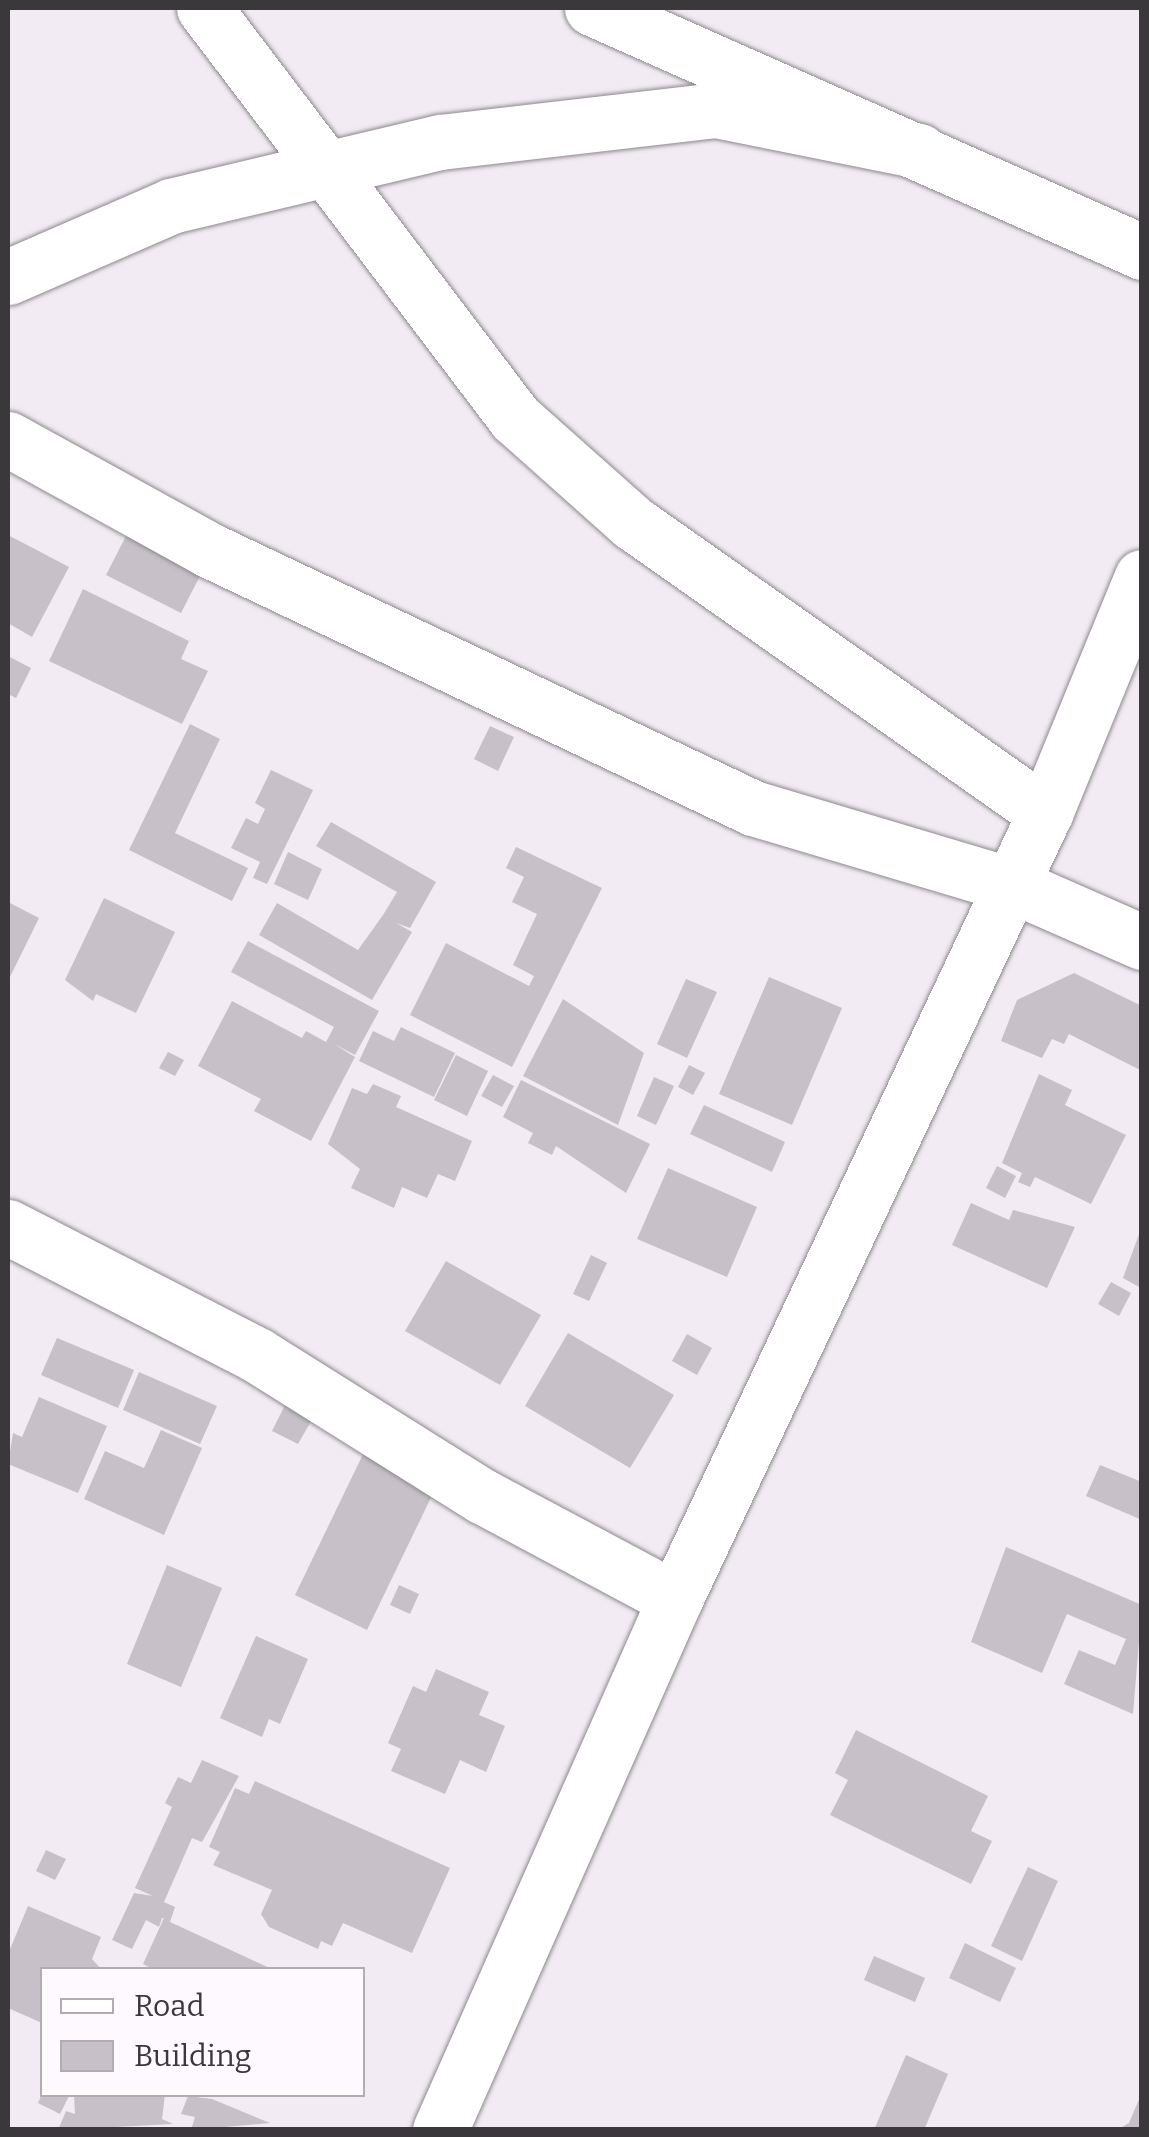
<!DOCTYPE html>
<html>
<head>
<meta charset="utf-8">
<style>
	body { margin:0 }
	#map { position:relative; width:1149px; height:2137px; overflow:hidden; background:#f2ebf3; font-family:Bitter,serif }
	div>[style] { position:absolute }
	.building>* { inset:0; background:#c7c0c9 }
	.roads { filter:drop-shadow(0 0 2px #8e878f) drop-shadow(0 0 2px #8e878f) }
	.street>* { height:55px; margin:-27.5px; padding:0 27.5px; transform-origin:27.5px; border-radius:27.5px; background:#fff }
	span { translate:-50% -50%; white-space:nowrap; text-align:center; line-height:1.15; -webkit-text-stroke:8px #fef9fe; paint-order:stroke }
	.frame { position:absolute; inset:0; border:10px solid #3b383c; pointer-events:none }
	.legend { position:absolute; left:40px; top:1967px; width:325px; height:130px; box-sizing:border-box; background:#fef9fe; border:2px solid #b0acb0; margin:0; padding:12px 18px; list-style:none; font-size:30px; color:#3b383c }
	.legend li { display:flex; align-items:center; gap:20px; height:50px }
	.legend b { width:50px; border:2px solid #b0acb0 }
</style>
</head>
<body>
<div id="map">
	<div class="building">
		<div style="clip-path:polygon(8px 535px,69px 567px,32px 637px,8px 623px)"></div>
		<div style="clip-path:polygon(126px 536px,201px 574px,181px 613px,106px 575px)"></div>
		<div style="clip-path:polygon(83px 589px,189px 641px,181px 659px,208px 671px,182px 724px,49px 661px)"></div>
		<div style="clip-path:polygon(8px 656px,31px 668px,16px 698px,8px 694px)"></div>
		<div style="clip-path:polygon(190px 724px,220px 739px,175px 833px,248px 868px,232px 901px,129px 850px)"></div>
		<div style="clip-path:polygon(490px 726px,514px 737px,498px 771px,474px 759px)"></div>
		<div style="clip-path:polygon(271px 770px,313px 790px,267px 884px,253px 878px,260px 862px,231px 848px,246px 818px,258px 824px,265px 809px,255px 803px)"></div>
		<div style="clip-path:polygon(331px 822px,436px 882px,410px 928px,396px 923px,412px 932px,372px 1000px,259px 935px,277px 903px,358px 950px,383px 915px,397px 892px,316px 846px)"></div>
		<div style="clip-path:polygon(516px 847px,602px 888px,512px 1067px,410px 1015px,446px 943px,529px 986px,534px 976px,513px 965px,537px 914px,512px 902px,524px 877px,506px 868px)"></div>
		<div style="clip-path:polygon(288px 852px,322px 869px,308px 900px,274px 884px)"></div>
		<div style="clip-path:polygon(104px 898px,175px 932px,136px 1013px,96px 994px,93px 1001px,65px 980px)"></div>
		<div style="clip-path:polygon(8px 902px,39px 918px,8px 981px)"></div>
		<div style="clip-path:polygon(248px 941px,379px 1011px,355px 1055px,334px 1044px,355px 1057px,311px 1141px,254px 1111px,261px 1099px,198px 1066px,232px 1001px,302px 1038px,306px 1031px,326px 1042px,334px 1027px,231px 972px)"></div>
		<div style="clip-path:polygon(1074px 973px,1142px 1006px,1142px 1071px,1069px 1034px,1064px 1044px,1052px 1039px,1042px 1058px,1001px 1041px,1017px 1000px)"></div>
		<div style="clip-path:polygon(769px 977px,842px 1008px,792px 1125px,719px 1094px)"></div>
		<div style="clip-path:polygon(686px 979px,717px 992px,687px 1058px,657px 1044px)"></div>
		<div style="clip-path:polygon(563px 999px,644px 1053px,618px 1125px,523px 1076px)"></div>
		<div style="clip-path:polygon(401px 1027px,455px 1053px,434px 1097px,359px 1061px,373px 1031px,394px 1041px)"></div>
		<div style="clip-path:polygon(168px 1052px,184px 1060px,175px 1076px,159px 1068px)"></div>
		<div style="clip-path:polygon(456px 1055px,488px 1071px,467px 1116px,434px 1100px)"></div>
		<div style="clip-path:polygon(689px 1065px,705px 1073px,693px 1095px,678px 1087px)"></div>
		<div style="clip-path:polygon(1039px 1074px,1072px 1090px,1065px 1105px,1126px 1135px,1091px 1204px,1035px 1177px,1030px 1187px,1018px 1182px,1022px 1173px,1002px 1163px)"></div>
		<div style="clip-path:polygon(493px 1075px,514px 1086px,502px 1107px,481px 1096px)"></div>
		<div style="clip-path:polygon(654px 1077px,674px 1086px,656px 1125px,637px 1116px)"></div>
		<div style="clip-path:polygon(521px 1080px,650px 1144px,626px 1193px,556px 1146px,552px 1155px,528px 1143px,533px 1133px,503px 1117px)"></div>
		<div style="clip-path:polygon(373px 1084px,401px 1096px,396px 1107px,472px 1141px,455px 1181px,438px 1174px,427px 1198px,402px 1187px,394px 1208px,351px 1188px,360px 1169px,328px 1144px,352px 1088px,367px 1094px)"></div>
		<div style="clip-path:polygon(704px 1105px,785px 1142px,772px 1172px,690px 1134px)"></div>
		<div style="clip-path:polygon(997px 1166px,1016px 1176px,1005px 1198px,986px 1188px)"></div>
		<div style="clip-path:polygon(668px 1168px,757px 1207px,727px 1277px,637px 1239px)"></div>
		<div style="clip-path:polygon(971px 1203px,1009px 1220px,1013px 1210px,1075px 1227px,1047px 1288px,952px 1245px)"></div>
		<div style="clip-path:polygon(1142px 1226px,1142px 1282px,1139px 1287px,1123px 1278px)"></div>
		<div style="clip-path:polygon(591px 1255px,607px 1263px,589px 1301px,573px 1294px)"></div>
		<div style="clip-path:polygon(446px 1261px,541px 1315px,500px 1385px,405px 1331px)"></div>
		<div style="clip-path:polygon(1111px 1282px,1131px 1293px,1119px 1316px,1098px 1304px)"></div>
		<div style="clip-path:polygon(568px 1333px,674px 1395px,630px 1468px,525px 1406px)"></div>
		<div style="clip-path:polygon(687px 1334px,712px 1348px,697px 1375px,672px 1361px)"></div>
		<div style="clip-path:polygon(57px 1338px,134px 1370px,118px 1408px,41px 1375px)"></div>
		<div style="clip-path:polygon(139px 1372px,217px 1406px,200px 1444px,123px 1410px)"></div>
		<div style="clip-path:polygon(39px 1397px,107px 1426px,78px 1493px,8px 1464px,13px 1433px,22px 1437px)"></div>
		<div style="clip-path:polygon(287px 1401px,314px 1416px,298px 1444px,272px 1431px)"></div>
		<div style="clip-path:polygon(161px 1430px,202px 1448px,164px 1535px,84px 1499px,105px 1451px,144px 1468px)"></div>
		<div style="clip-path:polygon(367px 1446px,439px 1481px,367px 1630px,295px 1595px)"></div>
		<div style="clip-path:polygon(1100px 1465px,1142px 1482px,1142px 1520px,1086px 1496px)"></div>
		<div style="clip-path:polygon(1006px 1547px,1142px 1605px,1133px 1714px,1064px 1684px,1079px 1650px,1115px 1665px,1126px 1639px,1067px 1614px,1042px 1673px,971px 1642px)"></div>
		<div style="clip-path:polygon(167px 1565px,222px 1588px,181px 1687px,127px 1664px)"></div>
		<div style="clip-path:polygon(399px 1585px,419px 1594px,410px 1614px,390px 1605px)"></div>
		<div style="clip-path:polygon(256px 1636px,308px 1659px,280px 1724px,269px 1719px,262px 1737px,220px 1718px)"></div>
		<div style="clip-path:polygon(436px 1669px,489px 1692px,479px 1715px,505px 1726px,486px 1772px,460px 1760px,445px 1794px,391px 1771px,401px 1749px,388px 1743px,413px 1686px,426px 1692px)"></div>
		<div style="clip-path:polygon(856px 1730px,988px 1796px,971px 1831px,992px 1841px,971px 1884px,830px 1815px,848px 1780px,835px 1773px)"></div>
		<div style="clip-path:polygon(202px 1760px,239px 1776px,202px 1842px,192px 1838px,164px 1902px,175px 1907px,170px 1922px,274px 1970px,155px 1970px,143px 1964px,164px 1918px,162px 1918px,159px 1927px,146px 1920px,132px 1949px,112px 1940px,134px 1893px,153px 1896px,135px 1888px,172px 1807px,165px 1803px,178px 1777px,191px 1783px)"></div>
		<div style="clip-path:polygon(255px 1781px,450px 1868px,412px 1953px,343px 1923px,332px 1946px,321px 1941px,318px 1949px,269px 1927px,261px 1914px,272px 1890px,213px 1865px,220px 1852px,209px 1847px,235px 1788px,249px 1794px)"></div>
		<div style="clip-path:polygon(46px 1850px,66px 1859px,55px 1880px,36px 1871px)"></div>
		<div style="clip-path:polygon(1028px 1867px,1058px 1881px,1022px 1961px,991px 1946px)"></div>
		<div style="clip-path:polygon(28px 1906px,101px 1937px,92px 1959px,102px 1970px,42px 1970px,42px 2023px,8px 2008px,8px 1954px)"></div>
		<div style="clip-path:polygon(965px 1943px,1016px 1968px,1000px 2002px,949px 1978px)"></div>
		<div style="clip-path:polygon(874px 1956px,925px 1978px,915px 2002px,864px 1980px)"></div>
		<div style="clip-path:polygon(906px 2055px,948px 2074px,924px 2130px,874px 2130px)"></div>
		<div style="clip-path:polygon(1142px 2092px,1142px 2130px,1117px 2130px,1129px 2123px)"></div>
		<div style="clip-path:polygon(42px 2094px,70px 2094px,60px 2114px,38px 2103px)"></div>
		<div style="clip-path:polygon(74px 2094px,165px 2094px,162px 2119px,173px 2124px,58px 2130px,66px 2111px,75px 2114px)"></div>
		<div style="clip-path:polygon(188px 2096px,212px 2099px,270px 2123px,191px 2130px,195px 2117px,181px 2114px)"></div>
	</div>
	<div class="roads">
		<div class="street">
			<div style="left:204px;top:8px;width:515px;rotate:52.82deg"></div>
			<div style="left:515px;top:418px;width:158px;rotate:41.7deg"></div>
			<div style="left:633px;top:523px;width:504px;rotate:35.14deg"></div>
			<div style="left:592px;top:8px;width:602px;rotate:23.92deg"></div>
			<div style="left:8px;top:277px;width:178px;rotate:-23.5deg"></div>
			<div style="left:171px;top:206px;width:277px;rotate:-13.4deg"></div>
			<div style="left:440px;top:142px;width:278px;rotate:-6.6deg"></div>
			<div style="left:716px;top:110px;width:207px;rotate:11.4deg"></div>
			<div style="left:8px;top:439px;width:230px;rotate:28.9deg"></div>
			<div style="left:209px;top:550px;width:602px;rotate:25.37deg"></div>
			<div style="left:753px;top:808px;width:270px;rotate:16.6deg"></div>
			<div style="left:1012px;top:885px;width:142px;rotate:23.7deg"></div>
			<div style="left:8px;top:1227px;width:280px;rotate:27.2deg"></div>
			<div style="left:257px;top:1355px;width:266px;rotate:32.1deg"></div>
			<div style="left:482px;top:1496px;width:219px;rotate:28.1deg"></div>
			<div style="left:440px;top:2130px;width:581px;rotate:-66.13deg"></div>
			<div style="left:675px;top:1599px;width:869px;rotate:-64.79deg"></div>
			<div style="left:1045px;top:813px;width:255px;rotate:-67.7deg"></div>
		</div>
	</div>
	<div class="frame"></div>
	<ul class="legend">
	<li><b style="height:12px;background:#fff"></b>Road</li>
	<li><b style="height:28px;background:#c7c0c9"></b>Building</li>
	</ul>
</div>
</body>
</html>
